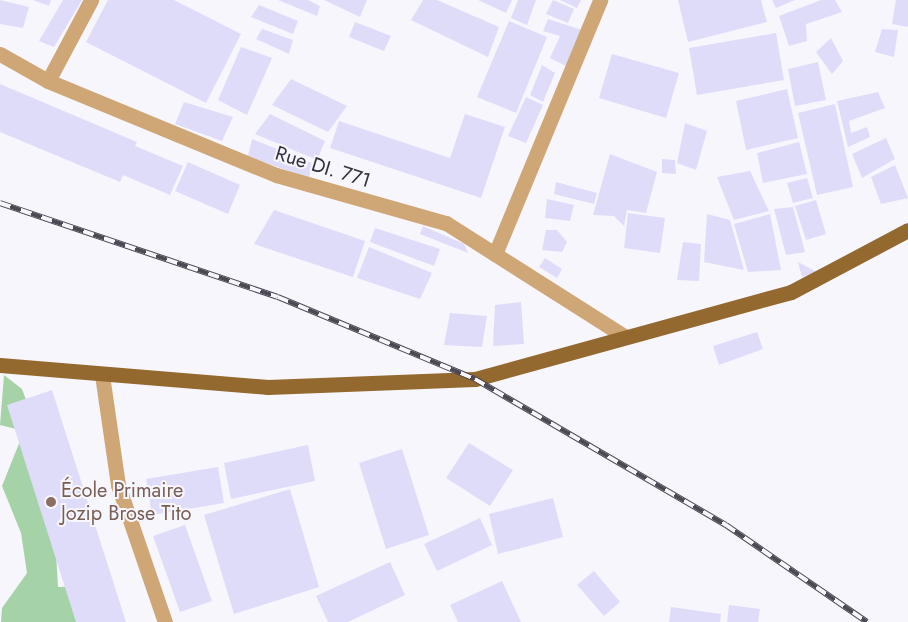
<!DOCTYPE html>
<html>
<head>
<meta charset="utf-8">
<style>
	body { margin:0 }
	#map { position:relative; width:908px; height:622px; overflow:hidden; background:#f7f6fc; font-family:Jost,sans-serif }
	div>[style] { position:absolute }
	.green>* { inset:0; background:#a5d3a7 }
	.building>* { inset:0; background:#dfdcfa }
	.minor>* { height:15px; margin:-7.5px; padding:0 7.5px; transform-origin:7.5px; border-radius:7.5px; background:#cfa776 }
	.major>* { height:15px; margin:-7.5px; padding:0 7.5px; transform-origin:7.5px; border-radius:7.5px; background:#936930 }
	.rail>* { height:5.5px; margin-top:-2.75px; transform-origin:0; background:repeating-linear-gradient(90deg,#f7f6fc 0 11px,#4b4954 0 22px); box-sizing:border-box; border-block:1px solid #4b4954 }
	.dots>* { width:14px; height:14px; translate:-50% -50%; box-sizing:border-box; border:2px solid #f7f6fc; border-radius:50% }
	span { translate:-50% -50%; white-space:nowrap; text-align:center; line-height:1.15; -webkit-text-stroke:4px #f7f6fc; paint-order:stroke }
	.street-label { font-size:20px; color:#32303c }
	.education-label { font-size:20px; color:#785e54 }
	.left { translate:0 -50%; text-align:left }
</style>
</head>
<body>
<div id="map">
	<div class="green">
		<div style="clip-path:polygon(4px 375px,22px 389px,29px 408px,55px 535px,58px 587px,85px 586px,115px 622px,1px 622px,2px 608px,27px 573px,21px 533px,2px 486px,24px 431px,0 425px)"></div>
	</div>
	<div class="building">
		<div style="clip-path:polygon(0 0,29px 7px,23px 28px,0 24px)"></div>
		<div style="clip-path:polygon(33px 0,51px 0,49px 6px)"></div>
		<div style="clip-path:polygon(63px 0,82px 0,54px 47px,39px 41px)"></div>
		<div style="clip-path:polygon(108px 0,174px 0,241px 34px,206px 103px,86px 42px)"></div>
		<div style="clip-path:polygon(278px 0,308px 0,320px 6px,317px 16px)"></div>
		<div style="clip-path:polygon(324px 0,367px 0,360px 17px)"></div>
		<div style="clip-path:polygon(423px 0,437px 0,499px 27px,488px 57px,411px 20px)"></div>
		<div style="clip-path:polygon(478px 0,512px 0,506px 13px)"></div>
		<div style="clip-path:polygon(518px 0,536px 0,527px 25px,511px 18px)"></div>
		<div style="clip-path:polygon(553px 0,574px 9px,568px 23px,546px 14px)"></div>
		<div style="clip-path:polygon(560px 0,581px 0,577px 8px)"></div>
		<div style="clip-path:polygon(678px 0,761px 0,767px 22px,688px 42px)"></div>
		<div style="clip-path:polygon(772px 0,795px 0,776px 8px)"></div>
		<div style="clip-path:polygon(821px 0,835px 0,842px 12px,806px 24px,807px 41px,789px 46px,779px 16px)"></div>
		<div style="clip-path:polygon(896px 0,908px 0,908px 27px,892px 24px)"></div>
		<div style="clip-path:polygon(259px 5px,298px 21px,293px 34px,251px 17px)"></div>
		<div style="clip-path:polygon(548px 19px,582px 30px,568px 67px,550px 58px,560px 36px,543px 31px)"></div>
		<div style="clip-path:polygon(509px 21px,547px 37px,516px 113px,477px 97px)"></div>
		<div style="clip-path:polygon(355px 22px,391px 36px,384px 51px,349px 37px)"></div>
		<div style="clip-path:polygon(262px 29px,293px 40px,289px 54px,256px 39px)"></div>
		<div style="clip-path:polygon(882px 29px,898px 30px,894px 57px,875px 52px)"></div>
		<div style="clip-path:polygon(776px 33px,784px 80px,697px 95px,689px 48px)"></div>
		<div style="clip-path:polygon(831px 38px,843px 61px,832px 74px,816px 52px)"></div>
		<div style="clip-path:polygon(241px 47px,272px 58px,247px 115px,218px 100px)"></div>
		<div style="clip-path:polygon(612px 54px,679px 73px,666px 118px,599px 98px)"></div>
		<div style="clip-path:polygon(818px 62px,826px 100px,795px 106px,788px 69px)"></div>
		<div style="clip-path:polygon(542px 65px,555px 73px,543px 102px,530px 95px)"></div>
		<div style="clip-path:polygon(291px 79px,347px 106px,328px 132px,272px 105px)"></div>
		<div style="clip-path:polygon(0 84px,137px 142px,135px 146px,183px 166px,170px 195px,123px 175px,120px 182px,0 132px)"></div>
		<div style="clip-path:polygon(787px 89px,798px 138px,746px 150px,736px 101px)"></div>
		<div style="clip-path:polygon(878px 92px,885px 108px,849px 121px,851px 133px,867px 127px,870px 137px,848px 147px,837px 101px)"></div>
		<div style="clip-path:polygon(526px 97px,543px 105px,526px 143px,508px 136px)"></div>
		<div style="clip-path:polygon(184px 102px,233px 117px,222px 141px,175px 124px)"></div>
		<div style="clip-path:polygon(835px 104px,853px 187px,817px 195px,798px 113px)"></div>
		<div style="clip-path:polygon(270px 114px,325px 141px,317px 160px,255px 134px)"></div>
		<div style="clip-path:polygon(465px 114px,505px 127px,481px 198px,330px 148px,339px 121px,450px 158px)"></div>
		<div style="clip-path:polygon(685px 123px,707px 131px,696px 170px,677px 163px)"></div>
		<div style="clip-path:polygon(886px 138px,895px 159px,862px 178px,852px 154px)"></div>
		<div style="clip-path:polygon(252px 139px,312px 163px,309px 179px,248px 156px)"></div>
		<div style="clip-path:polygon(799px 142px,807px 174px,763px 183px,757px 153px)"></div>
		<div style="clip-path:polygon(610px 154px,657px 172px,646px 213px,627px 210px,624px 226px,614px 216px,593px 215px)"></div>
		<div style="clip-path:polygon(662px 159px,675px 160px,676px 174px,662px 173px)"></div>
		<div style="clip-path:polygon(188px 162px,240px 185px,228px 214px,175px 191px)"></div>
		<div style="clip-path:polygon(895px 165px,908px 198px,881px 204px,871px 177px)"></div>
		<div style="clip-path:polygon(750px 171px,769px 211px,734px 220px,717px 177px)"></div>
		<div style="clip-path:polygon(807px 178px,813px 198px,793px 203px,787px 183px)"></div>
		<div style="clip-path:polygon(556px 182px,597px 193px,594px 204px,554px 194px)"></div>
		<div style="clip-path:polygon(547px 199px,574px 205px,570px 221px,545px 218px)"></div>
		<div style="clip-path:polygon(816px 200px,826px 234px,806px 240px,795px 206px)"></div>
		<div style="clip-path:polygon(793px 207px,805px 252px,786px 255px,774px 209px)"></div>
		<div style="clip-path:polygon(274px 210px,365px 241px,353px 277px,254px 244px)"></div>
		<div style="clip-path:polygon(628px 213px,665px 218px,660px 253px,624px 248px)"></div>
		<div style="clip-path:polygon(707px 214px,730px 220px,744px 270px,704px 262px)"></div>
		<div style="clip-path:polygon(770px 214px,781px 270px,748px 272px,734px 224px)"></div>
		<div style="clip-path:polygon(423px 226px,464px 244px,468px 253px,420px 234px)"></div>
		<div style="clip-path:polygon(375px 228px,440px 249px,434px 266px,370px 242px)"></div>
		<div style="clip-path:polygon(546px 230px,557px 230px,567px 242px,562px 252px,542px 250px)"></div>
		<div style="clip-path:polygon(683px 242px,701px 244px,699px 281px,677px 280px)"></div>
		<div style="clip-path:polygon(369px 247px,432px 273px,420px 299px,357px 278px)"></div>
		<div style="clip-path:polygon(545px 258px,562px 269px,557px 278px,539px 267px)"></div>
		<div style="clip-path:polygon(798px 262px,817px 272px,802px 277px)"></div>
		<div style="clip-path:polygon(521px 302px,524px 344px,493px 346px,495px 305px)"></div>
		<div style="clip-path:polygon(450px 313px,487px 316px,482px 347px,444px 345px)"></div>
		<div style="clip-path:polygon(757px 332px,763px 349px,719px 365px,713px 346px)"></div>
		<div style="clip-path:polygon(52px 390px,126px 622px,76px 622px,7px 405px)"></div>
		<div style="clip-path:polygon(469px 443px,513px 470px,490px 506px,446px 478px)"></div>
		<div style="clip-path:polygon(308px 445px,315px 481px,231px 499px,224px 463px)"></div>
		<div style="clip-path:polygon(402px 449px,429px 535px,386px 549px,359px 463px)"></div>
		<div style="clip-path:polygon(218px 467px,224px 503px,152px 515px,146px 479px)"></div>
		<div style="clip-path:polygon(290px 489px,319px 587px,234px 614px,204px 515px)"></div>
		<div style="clip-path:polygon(553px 498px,563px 537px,498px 554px,489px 514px)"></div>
		<div style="clip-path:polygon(480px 518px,492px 545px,437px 571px,424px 544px)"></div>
		<div style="clip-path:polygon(185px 525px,212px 601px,180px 612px,153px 536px)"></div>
		<div style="clip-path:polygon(390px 562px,405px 595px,348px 622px,328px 622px,316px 596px)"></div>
		<div style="clip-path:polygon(594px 571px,620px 602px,604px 616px,577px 585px)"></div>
		<div style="clip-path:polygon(502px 581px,521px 622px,458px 622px,450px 605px)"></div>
		<div style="clip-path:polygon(729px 605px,760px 609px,758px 622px,727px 622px)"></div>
		<div style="clip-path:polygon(671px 607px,721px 614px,720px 622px,669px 622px)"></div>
	</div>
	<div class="minor">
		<div style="left:0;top:54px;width:55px;rotate:29.4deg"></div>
		<div style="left:48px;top:81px;width:247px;rotate:22.4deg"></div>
		<div style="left:276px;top:175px;width:177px;rotate:15.8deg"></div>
		<div style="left:446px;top:223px;width:211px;rotate:32.4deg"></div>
		<div style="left:48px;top:81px;width:92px;rotate:-62deg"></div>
		<div style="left:495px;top:254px;width:275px;rotate:-67.5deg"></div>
		<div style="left:102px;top:375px;width:111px;rotate:81.7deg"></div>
		<div style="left:118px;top:485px;width:145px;rotate:71.1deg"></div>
	</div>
	<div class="major">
		<div style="left:0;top:365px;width:269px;rotate:4.7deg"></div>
		<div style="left:268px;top:387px;width:207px;rotate:-2.2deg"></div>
		<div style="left:475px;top:379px;width:328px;rotate:-15.4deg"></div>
		<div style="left:791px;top:292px;width:132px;rotate:-27.9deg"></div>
	</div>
	<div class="rail">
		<div style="left:0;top:203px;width:293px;rotate:18.7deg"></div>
		<div style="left:278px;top:297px;width:213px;rotate:22.6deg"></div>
		<div style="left:475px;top:379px;width:290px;rotate:30.2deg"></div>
		<div style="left:726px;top:525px;width:171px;rotate:34.5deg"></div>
	</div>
	<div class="dots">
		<div style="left:51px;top:502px;background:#8d6e63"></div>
	</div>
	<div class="street-label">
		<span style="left:323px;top:167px;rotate:17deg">Rue DI. 771</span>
	</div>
	<div class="education-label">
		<span class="left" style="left:61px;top:502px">École Primaire<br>Jozip Brose Tito</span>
	</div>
</div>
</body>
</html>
